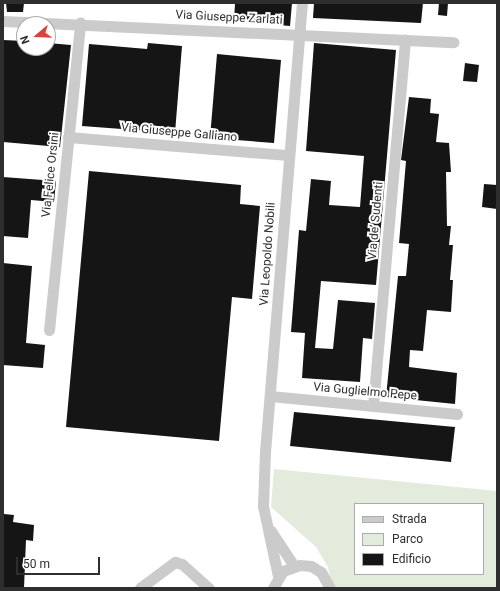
<!DOCTYPE html>
<html>
<head>
<meta charset="utf-8">
<style>
	body { margin:0 }
	#map { position:relative; width:500px; height:591px; overflow:hidden; background:#fff; font-family:Roboto,sans-serif }
	div>[style] { position:absolute }
	.green>* { inset:0; background:#e3ebdd }
	.building>* { inset:0; background:#151515 }
	.minor>* { height:11px; margin:-5.5px; padding:0 5.5px; transform-origin:5.5px; border-radius:5.5px; background:#cbcbcb }
	span { translate:-50% -50%; white-space:nowrap; text-align:center; line-height:1.15; -webkit-text-stroke:4px #fff; paint-order:stroke }
	.street-label { font-size:12px; color:#2e2e2e }
	.frame { position:absolute; inset:0; border:4px solid #2e2e2e; pointer-events:none }
	.legend { position:absolute; left:354px; top:503px; width:130px; height:72px; box-sizing:border-box; background:#fff; border:1px solid #ababab; margin:0; padding:5px 7px; list-style:none; font-size:12px; color:#2e2e2e }
	.legend li { display:flex; align-items:center; gap:8px; height:20px }
	.legend b { width:20px; border:1px solid #ababab }
	.north { position:absolute; left:16px; top:16px; width:40px; height:40px; box-sizing:border-box; background:#fff; border:1px solid #ababab; border-radius:50%; rotate:251deg; font-size:11px; font-weight:700; line-height:16px; text-align:center; color:#2e2e2e }
	.north::after { content:''; display:block; margin:auto; width:14px; height:18px; background:#d9433d; clip-path:polygon(50% 0,100% 100%,50% 72%,0 100%) }
	.scale { position:absolute; left:16px; top:557px; width:84px; height:18px; box-sizing:border-box; border:2px solid #2e2e2e; border-top:0; padding-left:5px; font-size:12px; line-height:14px; white-space:nowrap; color:#2e2e2e; -webkit-text-stroke:3px #fff; paint-order:stroke }
</style>
</head>
<body>
<div id="map">
	<div class="green">
		<div style="clip-path:polygon(evenodd,274px 469px,497px 491px,497px 588px,332px 588px,328px 567px,316px 547px,271px 507px,274px 469px,355px 504px,483px 504px,483px 574px,355px 574px,355px 504px)"></div>
	</div>
	<div class="building">
		<div style="clip-path:polygon(6px 3px,24px 3px,23px 12px,7px 12px)"></div>
		<div style="clip-path:polygon(245px 3px,292px 3px,290px 26px,234px 21px,235px 4px)"></div>
		<div style="clip-path:polygon(314px 3px,423px 3px,421px 23px,313px 18px)"></div>
		<div style="clip-path:polygon(439px 3px,448px 3px,447px 16px,438px 15px)"></div>
		<div style="clip-path:polygon(3px 40px,24px 41px,24px 48px,48px 48px,48px 43px,71px 45px,60px 147px,3px 142px)"></div>
		<div style="clip-path:polygon(148px 43px,182px 46px,175px 133px,82px 126px,89px 44px,147px 49px)"></div>
		<div style="clip-path:polygon(314px 43px,396px 50px,376px 285px,321px 281px,315px 348px,333px 349px,338px 300px,375px 303px,372px 339px,363px 338px,360px 382px,302px 378px,305px 333px,291px 332px,299px 230px,306px 231px,311px 179px,331px 181px,329px 205px,360px 207px,364px 156px,306px 151px)"></div>
		<div style="clip-path:polygon(217px 54px,281px 60px,274px 143px,210px 138px)"></div>
		<div style="clip-path:polygon(465px 63px,479px 65px,477px 82px,463px 81px)"></div>
		<div style="clip-path:polygon(409px 97px,431px 99px,430px 113px,439px 114px,436px 142px,449px 143px,451px 172px,446px 172px,447px 226px,451px 226px,449px 245px,453px 245px,450px 280px,453px 280px,451px 312px,427px 310px,423px 351px,410px 350px,409px 367px,457px 373px,455px 404px,386px 397px,398px 276px,406px 276px,409px 244px,399px 243px,406px 161px,401px 160px)"></div>
		<div style="clip-path:polygon(89px 171px,241px 185px,240px 204px,260px 206px,252px 299px,232px 297px,219px 441px,66px 427px)"></div>
		<div style="clip-path:polygon(3px 177px,56px 181px,54px 202px,31px 200px,28px 238px,3px 236px)"></div>
		<div style="clip-path:polygon(484px 184px,497px 185px,497px 209px,482px 207px)"></div>
		<div style="clip-path:polygon(3px 263px,32px 266px,26px 343px,45px 345px,43px 368px,3px 365px)"></div>
		<div style="clip-path:polygon(294px 412px,455px 427px,451px 462px,290px 446px)"></div>
		<div style="clip-path:polygon(4px 514px,14px 515px,13px 522px,34px 525px,33px 541px,26px 540px,24px 588px,3px 588px)"></div>
	</div>
	<div class="minor">
		<div style="left:3px;top:21px;width:451px;rotate:2.7deg"></div>
		<div style="left:68px;top:137px;width:221px;rotate:4.7deg"></div>
		<div style="left:49px;top:330px;width:309px;rotate:-84.2deg"></div>
		<div style="left:270px;top:396px;width:188px;rotate:5.5deg"></div>
		<div style="left:373px;top:406px;width:368px;rotate:-85deg"></div>
		<div style="left:271px;top:531px;width:42px;rotate:56.7deg"></div>
		<div style="left:278px;top:576px;width:72px;rotate:-102.1deg"></div>
		<div style="left:263px;top:506px;width:54px;rotate:-87.9deg"></div>
		<div style="left:265px;top:452px;width:451px;rotate:-85.3deg"></div>
		<div style="left:140px;top:588px;width:44px;rotate:-36.6deg"></div>
		<div style="left:175px;top:562px;width:7px;rotate:16deg"></div>
		<div style="left:182px;top:564px;width:36px;rotate:42deg"></div>
		<div style="left:273px;top:588px;width:20px;rotate:-60deg"></div>
		<div style="left:283px;top:571px;width:18px;rotate:-19deg"></div>
		<div style="left:300px;top:565px;width:11px;rotate:5deg"></div>
		<div style="left:311px;top:566px;width:12px;rotate:31deg"></div>
		<div style="left:321px;top:572px;width:18px;rotate:61deg"></div>
	</div>
	<div class="street-label">
		<span style="left:229px;top:18px;rotate:3deg">Via Giuseppe Zarlati</span>
		<span style="left:179px;top:133px;rotate:5deg">Via Giuseppe Galliano</span>
		<span style="left:51px;top:175px;rotate:-84deg">Via Felice Orsini</span>
		<span style="left:376px;top:221px;rotate:-85deg">Via de’ Sudenti</span>
		<span style="left:268px;top:254px;rotate:-86deg">Via Leopoldo Nobili</span>
		<span style="left:365px;top:392px;rotate:5deg">Via Guglielmo Pepe</span>
	</div>
	<div class="frame"></div>
	<ul class="legend">
	<li><b style="height:5px;background:#cbcbcb"></b>Strada</li>
	<li><b style="height:11px;background:#e3ebdd"></b>Parco</li>
	<li><b style="height:11px;background:#151515"></b>Edificio</li>
	</ul>
	<div class="north">N</div>
	<div class="scale">50 m</div>
</div>
</body>
</html>
